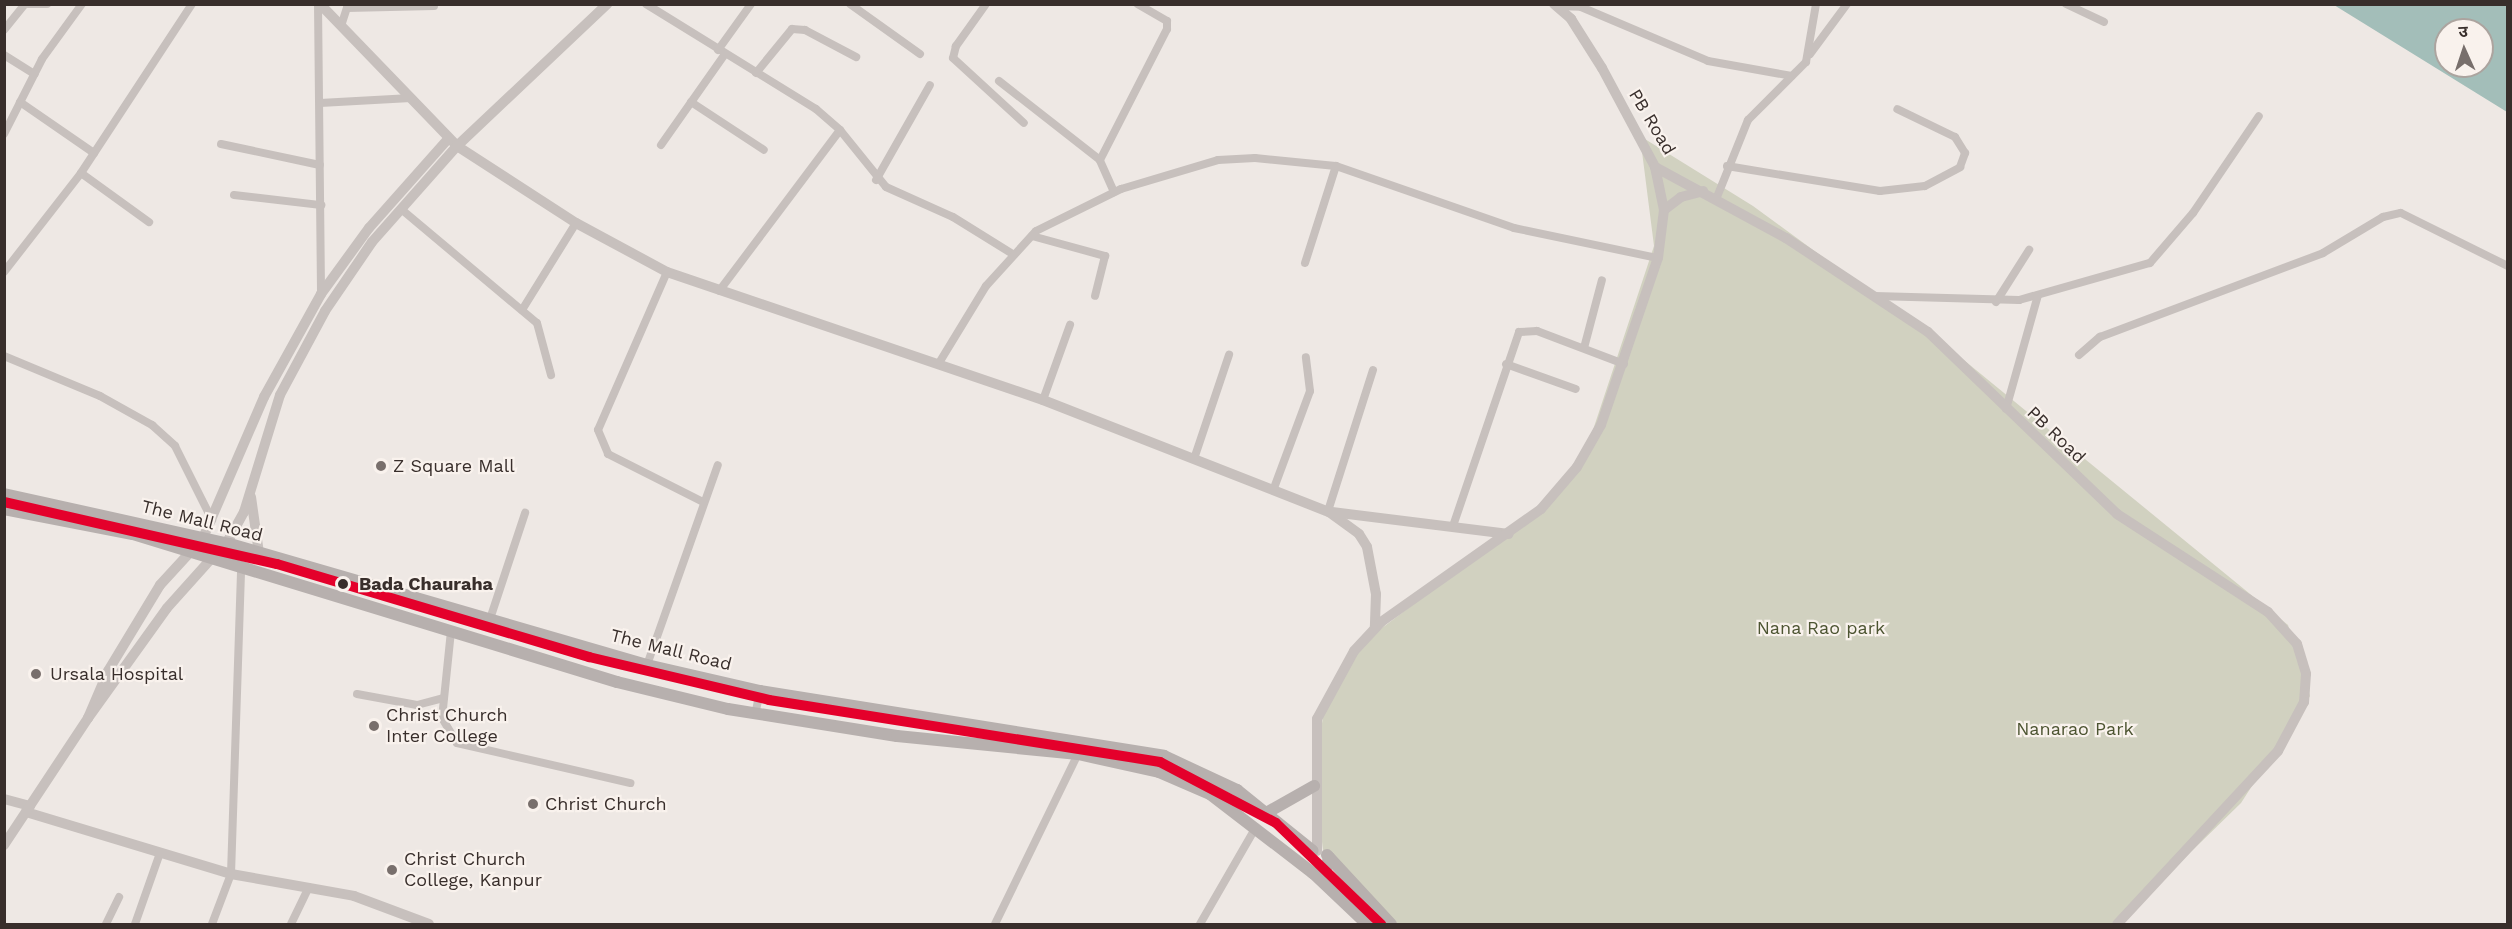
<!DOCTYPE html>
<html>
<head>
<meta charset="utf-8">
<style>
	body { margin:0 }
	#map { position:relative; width:2512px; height:929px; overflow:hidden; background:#eee8e4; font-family:"Work Sans","Noto Sans Devanagari",sans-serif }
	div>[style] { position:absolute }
	.green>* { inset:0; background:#d1d1c0 }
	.water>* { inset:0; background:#a3beb9 }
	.minor>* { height:8px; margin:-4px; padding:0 4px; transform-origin:4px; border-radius:4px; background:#c7c0bd }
	.tertiary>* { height:10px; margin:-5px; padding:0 5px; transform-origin:5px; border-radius:5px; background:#c7c0bd }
	.secondary>* { height:12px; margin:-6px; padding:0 6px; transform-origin:6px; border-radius:6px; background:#b7b0ae }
	.metro-1>* { height:10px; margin:-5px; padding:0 5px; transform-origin:5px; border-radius:5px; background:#e4002b }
	.dots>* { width:16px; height:16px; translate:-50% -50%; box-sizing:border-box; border:3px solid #f9f2ed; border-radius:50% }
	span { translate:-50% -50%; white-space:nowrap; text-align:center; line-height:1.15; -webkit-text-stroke:4.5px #f9f2ed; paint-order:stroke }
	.street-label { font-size:18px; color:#382e2b }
	.poi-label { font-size:18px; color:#382e2b }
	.left { translate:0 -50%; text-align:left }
	.stop-label { font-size:18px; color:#382e2b; font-weight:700 }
	.park-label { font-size:18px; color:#4c5431 }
	.frame { position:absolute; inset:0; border:6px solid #382e2b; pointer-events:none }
	.north { position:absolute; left:2434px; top:18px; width:60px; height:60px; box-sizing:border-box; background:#f9f2ed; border:2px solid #aca49f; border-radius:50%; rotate:357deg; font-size:16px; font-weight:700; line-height:24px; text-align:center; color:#382e2b }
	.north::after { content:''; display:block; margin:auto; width:21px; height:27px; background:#786f6c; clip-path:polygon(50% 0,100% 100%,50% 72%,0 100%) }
</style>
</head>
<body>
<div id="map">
	<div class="green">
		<div style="clip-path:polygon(1640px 136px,1753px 206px,1965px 361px,2288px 625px,2310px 696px,2241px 803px,2117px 924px,1387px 924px,1323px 850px,1315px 785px,1324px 706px,1358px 646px,1543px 507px,1588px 445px,1654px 246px)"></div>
	</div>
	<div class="water">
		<div style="clip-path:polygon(evenodd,2334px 5px,2507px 5px,2507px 112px,2334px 5px,2446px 30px,2482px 30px,2482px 66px,2446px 66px,2446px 30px)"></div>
	</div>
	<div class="minor">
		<div style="left:28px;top:4px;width:19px"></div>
		<div style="left:318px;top:4px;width:290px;rotate:89.4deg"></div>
		<div style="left:646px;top:4px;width:200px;rotate:31.7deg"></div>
		<div style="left:816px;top:109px;width:32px;rotate:41deg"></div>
		<div style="left:840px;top:130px;width:201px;rotate:126.9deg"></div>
		<div style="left:850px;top:4px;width:86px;rotate:35.5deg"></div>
		<div style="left:986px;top:4px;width:52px;rotate:125.5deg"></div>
		<div style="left:956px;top:46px;width:12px;rotate:104deg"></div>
		<div style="left:953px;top:58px;width:96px;rotate:42.5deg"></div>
		<div style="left:2066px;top:4px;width:42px;rotate:25.3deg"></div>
		<div style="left:1556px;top:6px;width:25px;rotate:2deg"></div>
		<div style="left:1581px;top:7px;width:138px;rotate:23deg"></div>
		<div style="left:1708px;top:61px;width:85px;rotate:10.1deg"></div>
		<div style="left:347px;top:8px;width:87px;rotate:-1.3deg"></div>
		<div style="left:341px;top:26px;width:23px;rotate:-72deg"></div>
		<div style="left:4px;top:30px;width:33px;rotate:-51deg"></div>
		<div style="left:718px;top:50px;width:57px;rotate:-54.3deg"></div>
		<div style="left:1810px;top:54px;width:62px;rotate:-53.5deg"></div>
		<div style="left:4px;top:55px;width:36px;rotate:32deg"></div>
		<div style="left:756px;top:73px;width:57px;rotate:-50.7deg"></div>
		<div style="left:792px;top:29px;width:13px;rotate:4deg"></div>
		<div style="left:805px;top:30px;width:58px;rotate:27.9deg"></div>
		<div style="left:999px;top:81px;width:128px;rotate:38deg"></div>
		<div style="left:20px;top:102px;width:90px;rotate:34.6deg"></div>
		<div style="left:691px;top:102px;width:87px;rotate:33.3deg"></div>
		<div style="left:320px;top:103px;width:91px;rotate:-3.1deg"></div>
		<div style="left:840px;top:130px;width:73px;rotate:51.1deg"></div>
		<div style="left:886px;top:187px;width:73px;rotate:24.1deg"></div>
		<div style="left:953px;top:217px;width:68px;rotate:31.8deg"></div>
		<div style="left:4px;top:134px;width:84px;rotate:-63.1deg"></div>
		<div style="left:42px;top:59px;width:68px;rotate:-54deg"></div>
		<div style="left:221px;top:144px;width:101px;rotate:12deg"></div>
		<div style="left:661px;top:145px;width:111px;rotate:-54.9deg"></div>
		<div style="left:1727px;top:166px;width:155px;rotate:9.3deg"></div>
		<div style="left:1880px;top:191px;width:45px;rotate:-6.3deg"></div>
		<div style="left:1925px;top:186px;width:40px;rotate:-28deg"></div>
		<div style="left:1960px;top:167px;width:15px;rotate:-70deg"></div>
		<div style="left:1965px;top:153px;width:19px;rotate:-122deg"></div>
		<div style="left:1955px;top:137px;width:64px;rotate:-154.2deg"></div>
		<div style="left:81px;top:173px;width:84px;rotate:35.8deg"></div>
		<div style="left:876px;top:180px;width:109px;rotate:-60.4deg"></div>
		<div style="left:1114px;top:192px;width:35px;rotate:-114deg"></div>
		<div style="left:1100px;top:160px;width:147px;rotate:-62.9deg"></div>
		<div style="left:1167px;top:29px;width:8px;rotate:-90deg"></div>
		<div style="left:1167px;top:21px;width:34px;rotate:-150deg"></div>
		<div style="left:234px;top:195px;width:88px;rotate:6.6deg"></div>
		<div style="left:1717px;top:197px;width:83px;rotate:-68.1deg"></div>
		<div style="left:1748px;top:120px;width:82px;rotate:-45deg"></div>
		<div style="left:1806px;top:62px;width:59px;rotate:-80.2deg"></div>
		<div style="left:401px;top:209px;width:177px;rotate:40deg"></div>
		<div style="left:537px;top:323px;width:54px;rotate:74.9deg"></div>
		<div style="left:1032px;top:236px;width:76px;rotate:15.3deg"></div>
		<div style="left:1105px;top:256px;width:41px;rotate:104deg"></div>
		<div style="left:1305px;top:263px;width:102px;rotate:-72.3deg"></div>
		<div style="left:4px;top:272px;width:125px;rotate:-52.1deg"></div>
		<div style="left:81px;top:173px;width:202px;rotate:-56.7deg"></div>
		<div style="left:667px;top:272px;width:172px;rotate:113.6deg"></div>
		<div style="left:598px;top:430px;width:26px;rotate:67deg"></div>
		<div style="left:608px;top:454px;width:106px;rotate:26.8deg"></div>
		<div style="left:1875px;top:296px;width:144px;rotate:1.6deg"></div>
		<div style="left:2019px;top:300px;width:136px;rotate:-15.8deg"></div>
		<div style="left:2150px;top:263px;width:66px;rotate:-49.3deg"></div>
		<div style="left:2193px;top:213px;width:117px;rotate:-55.8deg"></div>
		<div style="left:1996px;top:302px;width:62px;rotate:-57.6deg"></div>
		<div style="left:522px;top:310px;width:102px;rotate:-58.2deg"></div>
		<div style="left:1584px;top:348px;width:70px;rotate:-75.2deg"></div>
		<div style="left:2079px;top:355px;width:28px;rotate:-41deg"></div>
		<div style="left:2100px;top:337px;width:238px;rotate:-20.6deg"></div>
		<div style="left:2323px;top:253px;width:70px;rotate:-31deg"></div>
		<div style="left:2383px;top:217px;width:18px;rotate:-13deg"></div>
		<div style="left:2401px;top:213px;width:119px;rotate:26.4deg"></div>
		<div style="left:4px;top:356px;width:104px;rotate:22.6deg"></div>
		<div style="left:100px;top:396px;width:60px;rotate:29.1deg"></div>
		<div style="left:152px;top:425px;width:31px;rotate:42deg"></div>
		<div style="left:175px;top:446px;width:83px;rotate:63.4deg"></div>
		<div style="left:939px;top:363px;width:90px;rotate:-58.6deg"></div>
		<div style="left:986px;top:286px;width:74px;rotate:-47.7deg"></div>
		<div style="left:1036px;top:231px;width:95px;rotate:-26.3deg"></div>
		<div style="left:1121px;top:189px;width:101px;rotate:-16.6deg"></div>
		<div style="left:1218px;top:160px;width:37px;rotate:-3deg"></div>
		<div style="left:1255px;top:158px;width:81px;rotate:5.6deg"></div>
		<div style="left:1336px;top:166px;width:188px;rotate:19.2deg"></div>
		<div style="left:1514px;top:228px;width:147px;rotate:11.8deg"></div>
		<div style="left:1506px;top:364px;width:74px;rotate:19.7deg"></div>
		<div style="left:1043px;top:400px;width:80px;rotate:-70.2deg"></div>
		<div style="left:2006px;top:409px;width:118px;rotate:-74.3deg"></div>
		<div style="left:1195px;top:456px;width:107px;rotate:-71.4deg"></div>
		<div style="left:1274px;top:488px;width:103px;rotate:-69.6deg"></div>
		<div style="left:1310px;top:391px;width:34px;rotate:-97deg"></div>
		<div style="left:1328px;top:511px;width:148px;rotate:-72.3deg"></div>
		<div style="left:1453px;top:526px;width:205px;rotate:-71.2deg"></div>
		<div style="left:1519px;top:332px;width:18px;rotate:-3deg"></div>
		<div style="left:1537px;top:331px;width:93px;rotate:20.8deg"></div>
		<div style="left:490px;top:619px;width:112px;rotate:-71.7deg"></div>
		<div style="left:451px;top:631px;width:87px;rotate:95.9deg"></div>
		<div style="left:442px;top:718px;width:29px;rotate:59deg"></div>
		<div style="left:457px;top:743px;width:178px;rotate:13deg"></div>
		<div style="left:647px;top:665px;width:212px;rotate:-70.5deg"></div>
		<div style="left:357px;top:694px;width:61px;rotate:10.4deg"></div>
		<div style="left:417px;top:705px;width:27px;rotate:-15deg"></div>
		<div style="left:755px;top:715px;width:25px;rotate:-78deg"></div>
		<div style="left:106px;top:924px;width:30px;rotate:-64deg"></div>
		<div style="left:135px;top:924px;width:75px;rotate:-70.6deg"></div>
		<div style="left:212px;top:924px;width:53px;rotate:-69.2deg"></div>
		<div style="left:231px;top:874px;width:308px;rotate:-88.1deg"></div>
		<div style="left:291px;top:924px;width:41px;rotate:-64.1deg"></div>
		<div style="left:995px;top:924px;width:191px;rotate:-64deg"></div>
		<div style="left:1200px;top:924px;width:112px;rotate:-60deg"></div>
	</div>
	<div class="tertiary">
		<div style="left:320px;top:4px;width:197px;rotate:46deg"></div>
		<div style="left:457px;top:146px;width:142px;rotate:32.9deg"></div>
		<div style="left:576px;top:223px;width:103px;rotate:28.3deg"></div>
		<div style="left:667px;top:272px;width:397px;rotate:18.8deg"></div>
		<div style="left:1043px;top:400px;width:307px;rotate:21.4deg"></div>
		<div style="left:1329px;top:512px;width:37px;rotate:36deg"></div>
		<div style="left:1359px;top:534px;width:15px;rotate:58deg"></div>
		<div style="left:1367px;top:547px;width:48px;rotate:79.2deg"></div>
		<div style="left:1376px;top:594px;width:33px;rotate:92deg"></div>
		<div style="left:1554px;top:4px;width:23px;rotate:41deg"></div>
		<div style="left:1571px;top:19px;width:58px;rotate:57.7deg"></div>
		<div style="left:1602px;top:68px;width:112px;rotate:61.8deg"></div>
		<div style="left:1655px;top:167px;width:149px;rotate:28.5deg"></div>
		<div style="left:1786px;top:238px;width:170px;rotate:33.5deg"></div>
		<div style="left:1928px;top:332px;width:262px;rotate:43.9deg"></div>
		<div style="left:2117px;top:514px;width:180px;rotate:33deg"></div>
		<div style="left:2268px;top:612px;width:43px;rotate:47.8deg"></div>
		<div style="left:2297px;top:644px;width:31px;rotate:73deg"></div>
		<div style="left:2306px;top:674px;width:28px;rotate:94deg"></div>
		<div style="left:2304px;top:702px;width:55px;rotate:118deg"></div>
		<div style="left:2278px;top:751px;width:236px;rotate:132.9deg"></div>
		<div style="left:1664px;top:210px;width:21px;rotate:-37deg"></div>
		<div style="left:1681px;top:197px;width:23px;rotate:-15deg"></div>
		<div style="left:251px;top:497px;width:57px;rotate:81.9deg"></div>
		<div style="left:1332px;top:512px;width:178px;rotate:7.1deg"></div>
		<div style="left:88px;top:718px;width:135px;rotate:-54.3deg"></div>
		<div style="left:167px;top:608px;width:93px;rotate:-48.1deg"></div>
		<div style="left:229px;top:539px;width:31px;rotate:-61deg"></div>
		<div style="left:244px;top:512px;width:122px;rotate:-72.9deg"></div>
		<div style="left:280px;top:395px;width:95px;rotate:-61.8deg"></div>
		<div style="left:325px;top:311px;width:83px;rotate:-55.7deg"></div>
		<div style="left:372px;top:242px;width:128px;rotate:-48.5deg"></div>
		<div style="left:457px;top:146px;width:207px;rotate:-43.4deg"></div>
		<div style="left:4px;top:799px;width:27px;rotate:15deg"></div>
		<div style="left:26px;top:812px;width:214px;rotate:16.8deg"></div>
		<div style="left:231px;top:874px;width:125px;rotate:10.1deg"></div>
		<div style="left:354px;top:896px;width:80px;rotate:20.5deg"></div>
		<div style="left:4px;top:845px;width:152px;rotate:-56.5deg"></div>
		<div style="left:88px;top:718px;width:51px;rotate:-66.9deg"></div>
		<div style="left:108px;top:671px;width:100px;rotate:-58.8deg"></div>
		<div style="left:160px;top:585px;width:64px;rotate:-47.5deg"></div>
		<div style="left:203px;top:538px;width:154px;rotate:-66.6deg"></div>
		<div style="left:264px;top:397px;width:118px;rotate:-61deg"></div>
		<div style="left:321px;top:294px;width:82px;rotate:-54deg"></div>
		<div style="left:369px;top:228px;width:120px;rotate:-48.4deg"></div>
		<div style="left:1317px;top:851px;width:132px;rotate:-90deg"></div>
		<div style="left:1317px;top:719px;width:77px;rotate:-61.4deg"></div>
		<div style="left:1354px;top:651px;width:40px;rotate:-47deg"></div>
		<div style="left:1381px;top:622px;width:196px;rotate:-35.2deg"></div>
		<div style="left:1541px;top:509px;width:55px;rotate:-49.4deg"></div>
		<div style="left:1577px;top:467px;width:48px;rotate:-60.3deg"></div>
		<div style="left:1601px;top:425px;width:176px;rotate:-71.2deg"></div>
		<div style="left:1658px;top:258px;width:48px;rotate:-82.9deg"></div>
		<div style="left:1664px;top:210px;width:44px;rotate:-101.8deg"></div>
	</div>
	<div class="secondary">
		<div style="left:4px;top:494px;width:231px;rotate:12.5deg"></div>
		<div style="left:230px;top:544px;width:434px;rotate:16.2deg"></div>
		<div style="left:647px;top:665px;width:116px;rotate:13deg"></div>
		<div style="left:760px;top:691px;width:409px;rotate:9.1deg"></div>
		<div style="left:1164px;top:756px;width:81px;rotate:25deg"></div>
		<div style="left:1237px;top:790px;width:97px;rotate:38.8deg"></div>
		<div style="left:4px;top:509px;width:131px;rotate:11deg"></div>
		<div style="left:133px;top:534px;width:506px;rotate:17deg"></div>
		<div style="left:617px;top:682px;width:114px;rotate:13.7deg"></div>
		<div style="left:728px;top:709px;width:171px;rotate:9.1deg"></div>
		<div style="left:897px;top:736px;width:182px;rotate:5.7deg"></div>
		<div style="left:1078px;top:754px;width:83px;rotate:12.5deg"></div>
		<div style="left:1159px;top:772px;width:56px;rotate:23.3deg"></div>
		<div style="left:1210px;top:794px;width:130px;rotate:37.5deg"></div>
		<div style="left:1313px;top:873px;width:12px;rotate:-5deg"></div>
		<div style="left:1325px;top:872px;width:15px;rotate:-74deg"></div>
		<div style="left:1268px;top:812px;width:53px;rotate:-29.5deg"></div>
		<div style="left:1327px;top:855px;width:94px;rotate:47.2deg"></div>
		<div style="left:1313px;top:873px;width:74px;rotate:43.4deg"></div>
	</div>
	<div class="metro-1">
		<div style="left:4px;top:502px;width:280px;rotate:12.8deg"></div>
		<div style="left:277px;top:564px;width:326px;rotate:16.6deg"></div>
		<div style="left:589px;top:657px;width:185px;rotate:13.4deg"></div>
		<div style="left:769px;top:700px;width:396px;rotate:9deg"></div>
		<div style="left:1160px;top:762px;width:131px;rotate:27.7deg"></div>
		<div style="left:1276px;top:823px;width:146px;rotate:43.9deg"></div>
	</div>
	<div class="dots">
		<div style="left:381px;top:466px;background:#786f6c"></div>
		<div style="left:343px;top:584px;background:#382e2b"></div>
		<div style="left:36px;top:674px;background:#786f6c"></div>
		<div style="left:374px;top:726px;background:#786f6c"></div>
		<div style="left:533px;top:804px;background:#786f6c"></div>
		<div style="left:392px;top:870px;background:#786f6c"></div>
	</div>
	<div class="street-label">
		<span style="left:1652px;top:122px;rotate:59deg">PB Road</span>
		<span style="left:2056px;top:435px;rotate:44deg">PB Road</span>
		<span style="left:202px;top:521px;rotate:14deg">The Mall Road</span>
		<span style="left:671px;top:650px;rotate:14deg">The Mall Road</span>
	</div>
	<div class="poi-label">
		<span class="left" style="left:393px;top:466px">Z Square Mall</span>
		<span class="left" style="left:50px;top:674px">Ursala Hospital</span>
		<span class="left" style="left:386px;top:726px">Christ Church<br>Inter College</span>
		<span class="left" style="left:545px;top:804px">Christ Church</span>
		<span class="left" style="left:404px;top:870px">Christ Church<br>College, Kanpur</span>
	</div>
	<div class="stop-label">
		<span class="left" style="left:359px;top:584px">Bada Chauraha</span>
	</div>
	<div class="park-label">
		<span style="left:1821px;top:628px">Nana Rao park</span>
		<span style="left:2075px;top:729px">Nanarao Park</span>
	</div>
	<div class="frame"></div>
	<div class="north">उ</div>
</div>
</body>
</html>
